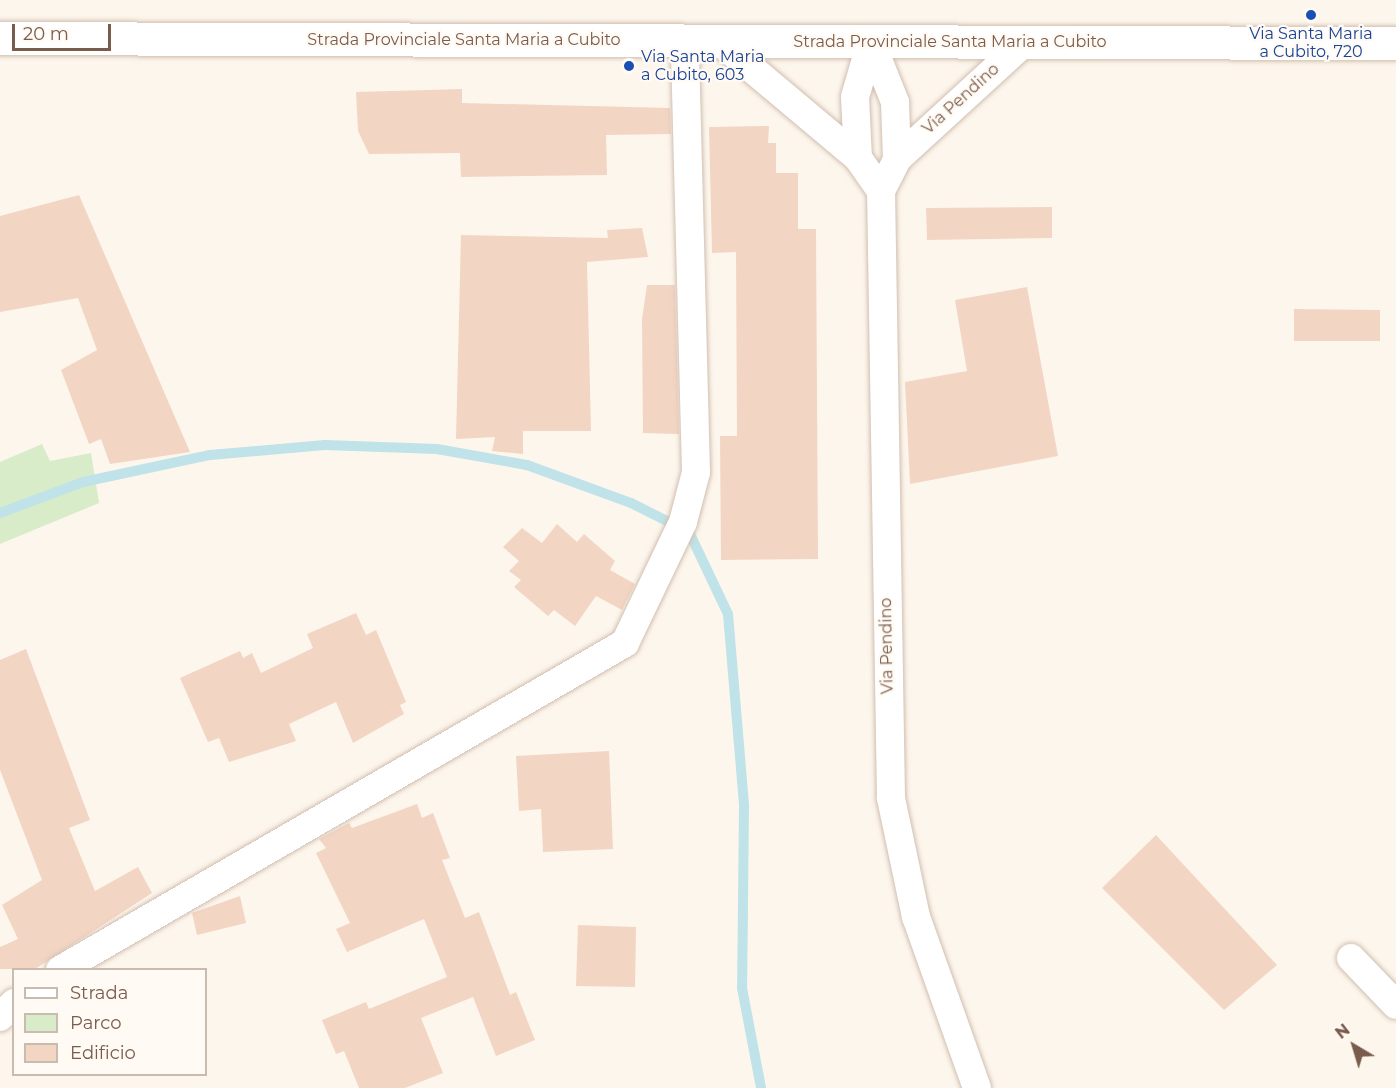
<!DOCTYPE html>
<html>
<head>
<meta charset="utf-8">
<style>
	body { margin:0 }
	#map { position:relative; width:1396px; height:1088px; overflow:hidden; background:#fdf6ec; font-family:Montserrat,sans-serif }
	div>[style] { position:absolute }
	.green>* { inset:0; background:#d8ecc9 }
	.stream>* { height:10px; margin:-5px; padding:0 5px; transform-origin:5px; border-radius:5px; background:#bfe3e8 }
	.building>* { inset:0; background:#f3d5c3 }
	.roads { filter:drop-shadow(0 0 2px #d1beb0) drop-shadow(0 0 2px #d1beb0) }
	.minor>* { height:28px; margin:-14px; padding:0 14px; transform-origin:14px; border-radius:14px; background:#fff }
	.secondary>* { height:33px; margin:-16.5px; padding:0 16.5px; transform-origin:16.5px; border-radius:16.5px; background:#fff }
	.dots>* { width:16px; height:16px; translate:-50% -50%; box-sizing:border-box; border:3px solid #fffaf3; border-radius:50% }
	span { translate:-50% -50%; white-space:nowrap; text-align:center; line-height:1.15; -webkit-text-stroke:4.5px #fffaf3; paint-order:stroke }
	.transit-label { font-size:16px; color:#164399 }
	.left { translate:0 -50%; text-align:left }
	.street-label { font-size:16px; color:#7a5c4d }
	.legend { position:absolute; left:12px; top:968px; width:195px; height:108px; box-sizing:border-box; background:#fffaf3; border:2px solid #cabbb1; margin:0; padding:8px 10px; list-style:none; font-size:18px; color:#7a5c4d }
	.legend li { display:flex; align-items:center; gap:12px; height:30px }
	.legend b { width:30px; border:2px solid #cabbb1 }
	.north { position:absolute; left:1324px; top:1016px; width:60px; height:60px; -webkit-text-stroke:4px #fffaf3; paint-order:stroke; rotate:322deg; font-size:16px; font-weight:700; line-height:24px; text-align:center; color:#7a5c4d }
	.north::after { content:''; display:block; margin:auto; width:21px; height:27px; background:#7a5c4d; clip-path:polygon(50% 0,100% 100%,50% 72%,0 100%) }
	.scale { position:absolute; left:12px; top:24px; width:99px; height:27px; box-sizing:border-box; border:3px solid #7a5c4d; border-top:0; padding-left:8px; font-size:18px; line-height:21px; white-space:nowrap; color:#7a5c4d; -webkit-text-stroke:4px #fffaf3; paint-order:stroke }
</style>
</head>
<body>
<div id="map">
	<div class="green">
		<div style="clip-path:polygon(42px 444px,50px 461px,91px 453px,99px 503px,0 544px,0 462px)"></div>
	</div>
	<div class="stream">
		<div style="left:0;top:513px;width:89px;rotate:-20.5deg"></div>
		<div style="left:83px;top:482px;width:130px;rotate:-12deg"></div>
		<div style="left:210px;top:455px;width:115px;rotate:-5deg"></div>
		<div style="left:325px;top:445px;width:112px;rotate:2deg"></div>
		<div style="left:437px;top:449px;width:91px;rotate:10.1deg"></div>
		<div style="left:527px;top:465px;width:111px;rotate:20.1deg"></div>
		<div style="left:631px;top:503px;width:65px;rotate:26.6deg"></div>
		<div style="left:689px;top:532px;width:91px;rotate:64.6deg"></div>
		<div style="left:728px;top:614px;width:193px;rotate:85.2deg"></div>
		<div style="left:744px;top:806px;width:182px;rotate:90.6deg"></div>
		<div style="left:742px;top:988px;width:102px;rotate:79.2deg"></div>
	</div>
	<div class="building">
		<div style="clip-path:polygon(462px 89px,462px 103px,670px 108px,671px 134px,606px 135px,607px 175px,461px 177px,460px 153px,369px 154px,358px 131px,356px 92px)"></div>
		<div style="clip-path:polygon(769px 126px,768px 143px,776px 143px,776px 173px,798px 173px,798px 229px,816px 229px,818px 559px,721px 560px,720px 436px,737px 436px,736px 252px,712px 253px,709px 127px)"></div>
		<div style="clip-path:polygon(79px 195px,190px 452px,110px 464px,101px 439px,89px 444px,61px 370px,97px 350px,78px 298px,0 312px,0 216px)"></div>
		<div style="clip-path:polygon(1052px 207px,1052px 238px,927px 240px,926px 208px)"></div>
		<div style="clip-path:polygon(642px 228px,648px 257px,587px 262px,591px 431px,523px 431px,523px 454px,492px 451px,495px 437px,456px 439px,461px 235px,608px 238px,607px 230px)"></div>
		<div style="clip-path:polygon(647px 285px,675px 285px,679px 434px,643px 433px,642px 319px)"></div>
		<div style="clip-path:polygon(1027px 287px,1058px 456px,910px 484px,905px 382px,967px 371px,955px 300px)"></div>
		<div style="clip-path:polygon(1294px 309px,1380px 310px,1380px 341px,1294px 341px)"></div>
		<div style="clip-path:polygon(557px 524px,577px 542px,584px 534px,615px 561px,610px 570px,635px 584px,622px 610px,596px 596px,575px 626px,554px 610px,548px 616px,514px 587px,521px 580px,509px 571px,519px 561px,503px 547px,522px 528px,542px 543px)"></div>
		<div style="clip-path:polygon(356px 613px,366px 635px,376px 630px,406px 702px,400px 705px,404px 714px,353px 743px,336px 702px,289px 724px,296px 741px,229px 762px,219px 738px,208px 742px,180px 678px,240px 651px,243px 658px,252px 653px,261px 673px,313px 648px,307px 634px)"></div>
		<div style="clip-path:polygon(26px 649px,90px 820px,69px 828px,95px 891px,138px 867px,152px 893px,35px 969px,0 969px,0 947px,18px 939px,2px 905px,42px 880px,0 770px,0 660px)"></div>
		<div style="clip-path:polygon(609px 751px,613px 849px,543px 852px,541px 809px,519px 811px,516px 756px)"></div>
		<div style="clip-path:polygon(417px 804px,422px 818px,433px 813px,450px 858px,442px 860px,465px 918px,479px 912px,510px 995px,516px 992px,535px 1040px,496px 1056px,473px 997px,421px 1018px,443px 1073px,405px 1088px,359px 1088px,344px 1051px,336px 1054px,322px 1020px,366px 1002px,369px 1009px,447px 977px,424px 919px,347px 952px,336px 929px,350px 923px,316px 853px,326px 848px,319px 839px,349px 823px,352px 828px)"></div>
		<div style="clip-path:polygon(1156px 835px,1277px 965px,1224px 1010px,1102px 888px)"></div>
		<div style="clip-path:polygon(240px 896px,246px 923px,197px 935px,192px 913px)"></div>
		<div style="clip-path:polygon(578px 925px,636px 927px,635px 987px,576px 986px)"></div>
	</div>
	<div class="roads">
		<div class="minor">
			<div style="left:720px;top:42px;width:180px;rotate:40deg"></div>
			<div style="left:858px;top:158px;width:40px;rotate:55.1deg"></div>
			<div style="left:871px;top:42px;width:65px;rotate:68.2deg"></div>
			<div style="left:895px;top:102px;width:57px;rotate:88deg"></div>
			<div style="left:858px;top:158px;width:61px;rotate:-92.8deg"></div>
			<div style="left:855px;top:97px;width:57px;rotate:-73.8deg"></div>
			<div style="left:1351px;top:958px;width:65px;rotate:46.2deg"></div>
			<div style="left:60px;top:970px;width:653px;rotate:-30.06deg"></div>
			<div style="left:625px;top:643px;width:134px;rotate:-64.4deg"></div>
			<div style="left:683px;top:522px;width:52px;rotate:-75.4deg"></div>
			<div style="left:696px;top:472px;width:431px;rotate:-91.5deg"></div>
			<div style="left:0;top:1017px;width:20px;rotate:-45deg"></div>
			<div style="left:977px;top:1088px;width:182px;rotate:-109.6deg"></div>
			<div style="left:916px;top:917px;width:122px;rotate:-101.9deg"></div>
			<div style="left:891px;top:798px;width:607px;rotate:-90.94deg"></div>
			<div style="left:881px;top:191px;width:36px;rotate:-63deg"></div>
			<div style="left:897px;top:159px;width:175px;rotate:-42.5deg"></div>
		</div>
		<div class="secondary">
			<div style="left:0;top:38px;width:1396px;rotate:0.21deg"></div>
		</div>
	</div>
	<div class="dots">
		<div style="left:1311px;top:15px;background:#1a4fb4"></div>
		<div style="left:629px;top:66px;background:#1a4fb4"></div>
	</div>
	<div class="transit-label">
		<span style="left:1311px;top:43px">Via Santa Maria<br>a Cubito, 720</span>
		<span class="left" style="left:641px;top:66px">Via Santa Maria<br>a Cubito, 603</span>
	</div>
	<div class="street-label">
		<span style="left:464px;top:40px">Strada Provinciale Santa Maria a Cubito</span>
		<span style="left:950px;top:42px">Strada Provinciale Santa Maria a Cubito</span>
		<span style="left:961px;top:99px;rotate:-42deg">Via Pendino</span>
		<span style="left:887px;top:646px;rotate:-91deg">Via Pendino</span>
	</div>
	<ul class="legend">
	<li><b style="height:8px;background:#fff"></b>Strada</li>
	<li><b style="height:16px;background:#d8ecc9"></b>Parco</li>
	<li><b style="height:16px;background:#f3d5c3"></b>Edificio</li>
	</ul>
	<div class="north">N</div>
	<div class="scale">20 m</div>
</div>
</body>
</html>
